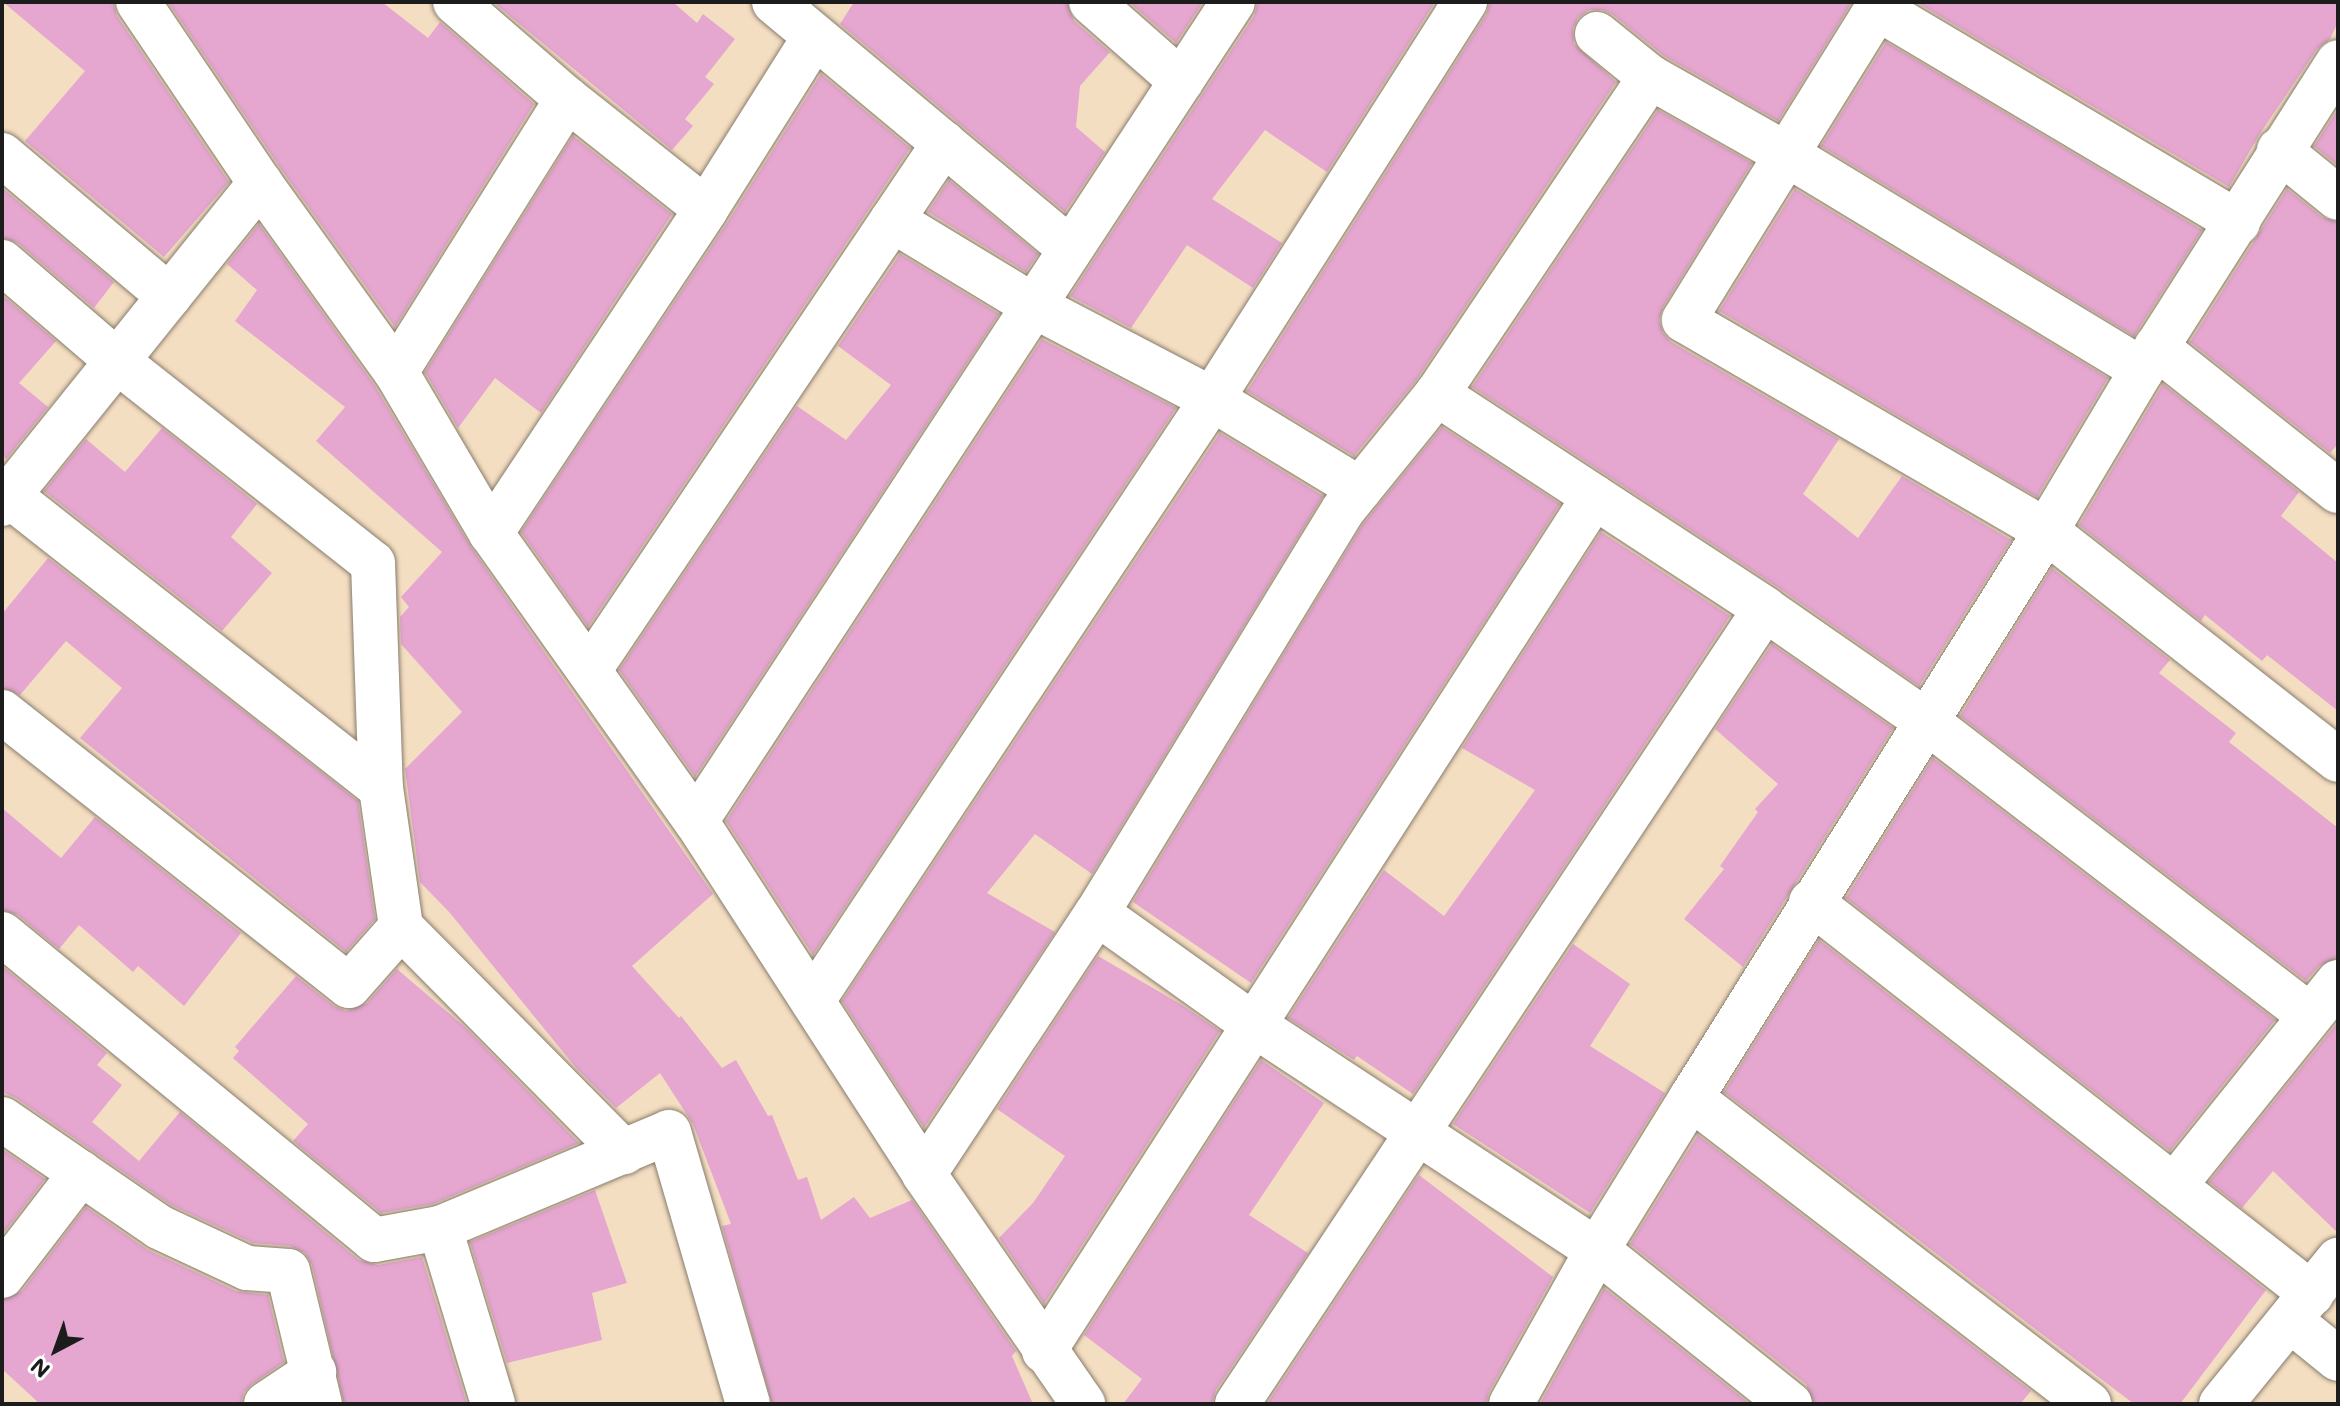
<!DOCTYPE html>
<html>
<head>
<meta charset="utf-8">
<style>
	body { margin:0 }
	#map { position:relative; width:2340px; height:1406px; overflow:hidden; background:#f4dec1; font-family:Mali,sans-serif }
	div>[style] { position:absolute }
	.building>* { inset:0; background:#e5a6d0 }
	.roads { filter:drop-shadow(0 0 2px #887d6e) drop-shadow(0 0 2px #887d6e) }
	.street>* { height:44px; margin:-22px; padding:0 22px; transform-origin:22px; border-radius:22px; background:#fff }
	span { translate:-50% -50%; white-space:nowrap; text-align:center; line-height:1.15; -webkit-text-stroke:7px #fff; paint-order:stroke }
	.frame { position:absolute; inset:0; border:4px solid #1c1c1c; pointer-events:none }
	.north { position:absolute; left:16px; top:1310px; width:80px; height:80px; -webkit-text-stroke:6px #fff; paint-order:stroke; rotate:221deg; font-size:22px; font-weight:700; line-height:32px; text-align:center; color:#1c1c1c }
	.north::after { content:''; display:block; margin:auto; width:28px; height:36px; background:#1c1c1c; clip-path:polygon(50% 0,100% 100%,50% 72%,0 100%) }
</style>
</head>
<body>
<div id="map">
	<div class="building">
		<div style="clip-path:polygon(3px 2px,113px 2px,117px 16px,229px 182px,164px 257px,25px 141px,85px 71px)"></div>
		<div style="clip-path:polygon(168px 2px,382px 2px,428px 38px,440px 22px,534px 104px,395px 327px,281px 169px)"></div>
		<div style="clip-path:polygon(493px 2px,673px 2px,697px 23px,703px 14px,735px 39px,705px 77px,714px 84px,685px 119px,693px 126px,672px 150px)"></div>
		<div style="clip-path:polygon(854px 2px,1067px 2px,1074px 21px,1110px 52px,1080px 86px,1076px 127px,1105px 152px,1065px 212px,840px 24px)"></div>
		<div style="clip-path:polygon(1129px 2px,1203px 2px,1176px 43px)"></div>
		<div style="clip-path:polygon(1258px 2px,1435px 2px,1327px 172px,1265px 130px,1212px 199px,1282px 243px,1253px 288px,1187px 245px,1131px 328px,1070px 296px,1254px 16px)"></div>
		<div style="clip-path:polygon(1490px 2px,1852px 2px,1778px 121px,1664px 56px,1612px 14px,1602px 10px,1589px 10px,1578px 18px,1573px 29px,1574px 44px,1616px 82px,1417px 379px,1354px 456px,1247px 391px,1486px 15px)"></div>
		<div style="clip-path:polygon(1916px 2px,2338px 2px,2338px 22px,2330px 39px,2317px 49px,2259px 135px,2229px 187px)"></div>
		<div style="clip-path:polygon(1886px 42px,2202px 230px,2134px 336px,1821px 146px)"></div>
		<div style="clip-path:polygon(821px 74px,910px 148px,588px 627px,521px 532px,727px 223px)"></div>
		<div style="clip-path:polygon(1658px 110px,1752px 163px,1663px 307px,1659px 320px,1663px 333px,1671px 342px,1839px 439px,1803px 494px,1858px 538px,1902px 476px,2011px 540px,1919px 686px,1779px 588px,1472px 387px)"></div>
		<div style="clip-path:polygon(2337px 111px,2338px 112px,2338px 166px,2314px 146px)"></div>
		<div style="clip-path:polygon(573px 136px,672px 214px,541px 413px,495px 378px,458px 428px,425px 372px)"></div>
		<div style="clip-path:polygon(949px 180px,1038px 254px,1026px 272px,928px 212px)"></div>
		<div style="clip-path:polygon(2px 188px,114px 282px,94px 308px,18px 243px,2px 238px)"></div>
		<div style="clip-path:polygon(1795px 189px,2108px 378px,2037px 497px,1719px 311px)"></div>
		<div style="clip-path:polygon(2287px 189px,2322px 217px,2338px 222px,2338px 444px,2330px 453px,2190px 342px)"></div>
		<div style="clip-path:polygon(259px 224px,375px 386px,471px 547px,713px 894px,632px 966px,679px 1018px,681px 1016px,722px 1068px,736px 1060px,768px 1116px,772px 1115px,798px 1180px,807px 1177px,821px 1220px,854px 1197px,870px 1218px,912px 1200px,1016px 1351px,1012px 1356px,1033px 1404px,772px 1404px,722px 1226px,731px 1224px,693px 1124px,660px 1073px,616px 1108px,577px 1069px,450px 913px,420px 882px,405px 769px,462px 712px,401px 644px,400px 617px,409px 607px,401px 597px,442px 552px,316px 441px,345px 407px,235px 321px,257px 290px,227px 264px)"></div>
		<div style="clip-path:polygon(900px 254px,999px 314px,695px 777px,619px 670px,797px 406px,846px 440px,891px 385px,838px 346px)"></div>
		<div style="clip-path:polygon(2px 295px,56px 341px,19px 383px,48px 407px,6px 459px,2px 455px)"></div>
		<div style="clip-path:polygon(1042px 339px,1176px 408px,813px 955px,726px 821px)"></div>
		<div style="clip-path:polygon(2163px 384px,2299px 492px,2281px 516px,2338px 563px,2338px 711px,2267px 655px,2262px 661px,2205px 615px,2201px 621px,2079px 525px)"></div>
		<div style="clip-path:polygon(1442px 427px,1560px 504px,1251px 983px,1133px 902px,1363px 524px)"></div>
		<div style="clip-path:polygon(162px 428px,257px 504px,231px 537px,272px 573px,222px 631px,44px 491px,86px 439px,125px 472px)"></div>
		<div style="clip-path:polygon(1220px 433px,1323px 496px,1092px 874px,1035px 834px,987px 893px,1055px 932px,924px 1128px,842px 1001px)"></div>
		<div style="clip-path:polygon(1601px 532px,1730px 616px,1413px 1094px,1357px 1056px,1354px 1060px,1288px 1018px,1384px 870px,1444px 916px,1535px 790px,1462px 748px)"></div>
		<div style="clip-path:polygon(48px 558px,358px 801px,375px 919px,346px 952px,80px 738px,122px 688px,66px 641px,20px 695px,2px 688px,2px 614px)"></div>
		<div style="clip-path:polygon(2052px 568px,2170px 660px,2159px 673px,2236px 733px,2229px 742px,2338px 828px,2338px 958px,2319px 966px,2306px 981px,1960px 716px)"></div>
		<div style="clip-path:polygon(1772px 644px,1893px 728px,1743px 967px,1684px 919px,1724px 869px,1720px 866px,1758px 812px,1755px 809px,1778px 784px,1715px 729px)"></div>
		<div style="clip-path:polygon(1933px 758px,2275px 1020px,2170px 1151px,1846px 898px)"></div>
		<div style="clip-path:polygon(2px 808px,61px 858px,95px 817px,241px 933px,184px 1006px,138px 966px,133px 972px,79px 925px,59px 949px,18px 915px,2px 910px)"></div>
		<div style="clip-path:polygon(1819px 940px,2266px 1290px,2180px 1404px,2134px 1404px,1724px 1092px)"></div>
		<div style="clip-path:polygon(1573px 944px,1630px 984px,1590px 1046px,1665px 1093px,1590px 1213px,1453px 1124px)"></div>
		<div style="clip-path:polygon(1098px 956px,1182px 1005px,1220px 1031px,1044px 1304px,999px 1238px,1033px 1203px,1065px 1156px,997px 1109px)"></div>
		<div style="clip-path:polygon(2px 966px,107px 1053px,97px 1065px,122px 1085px,92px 1122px,139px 1161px,180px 1112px,359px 1260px,378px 1265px,422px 1257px,467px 1404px,344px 1404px,312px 1265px,305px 1253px,290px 1246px,253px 1243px,171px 1205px,16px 1098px,2px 1092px)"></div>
		<div style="clip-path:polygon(397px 969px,465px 1027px,579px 1143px,433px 1204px,381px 1213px,293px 1141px,308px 1124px,233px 1058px,239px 1051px,235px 1047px,296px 976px,334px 1006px,346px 1011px,367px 1003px)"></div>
		<div style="clip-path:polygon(2338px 1022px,2338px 1233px,2273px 1171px,2242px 1208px,2209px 1182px)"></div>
		<div style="clip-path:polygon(1261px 1060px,1324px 1103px,1249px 1215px,1308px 1253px,1216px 1390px,1212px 1404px,1123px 1404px,1142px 1379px,1084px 1335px)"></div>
		<div style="clip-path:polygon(1698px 1135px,2031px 1391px,2020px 1404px,1814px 1404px,1806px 1384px,1630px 1244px)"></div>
		<div style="clip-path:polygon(3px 1150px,45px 1179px,2px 1235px,2px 1152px)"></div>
		<div style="clip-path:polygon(1419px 1175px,1553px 1277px,1489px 1392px,1486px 1404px,1267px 1404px)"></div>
		<div style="clip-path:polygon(595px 1190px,627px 1283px,592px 1293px,602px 1340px,507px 1363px,470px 1242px)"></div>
		<div style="clip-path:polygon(86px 1207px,148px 1250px,236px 1291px,268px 1295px,284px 1362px,252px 1384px,244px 1392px,241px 1404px,40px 1404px,2px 1369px,2px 1300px,22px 1291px)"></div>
		<div style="clip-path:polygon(1604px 1288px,1750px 1404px,1540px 1404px)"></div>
	</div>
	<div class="roads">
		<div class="street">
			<div style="left:138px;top:2px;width:218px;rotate:56deg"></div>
			<div style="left:260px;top:183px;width:233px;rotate:54.3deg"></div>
			<div style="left:396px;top:372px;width:187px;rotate:59.5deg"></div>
			<div style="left:491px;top:533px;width:354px;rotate:54.6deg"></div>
			<div style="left:696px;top:821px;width:420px;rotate:57.1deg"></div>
			<div style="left:924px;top:1174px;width:280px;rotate:55.3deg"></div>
			<div style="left:455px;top:2px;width:148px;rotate:40.9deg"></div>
			<div style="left:567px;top:99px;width:177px;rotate:38.4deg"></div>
			<div style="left:774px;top:2px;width:386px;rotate:39.8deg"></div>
			<div style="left:1091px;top:2px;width:120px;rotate:41.3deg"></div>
			<div style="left:1881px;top:2px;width:374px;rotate:121.8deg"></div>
			<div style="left:1684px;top:320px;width:419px;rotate:30.2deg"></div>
			<div style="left:2046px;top:531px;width:371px;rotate:38.1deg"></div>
			<div style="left:1877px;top:8px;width:420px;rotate:30.7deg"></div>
			<div style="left:1597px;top:34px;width:68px;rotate:39.1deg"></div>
			<div style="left:1650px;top:77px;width:156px;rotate:29.5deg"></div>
			<div style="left:1786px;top:154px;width:416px;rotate:31.2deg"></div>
			<div style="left:2279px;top:150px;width:76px;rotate:39.1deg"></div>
			<div style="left:2px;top:155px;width:219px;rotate:40.2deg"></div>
			<div style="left:892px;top:220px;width:166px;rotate:31.2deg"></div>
			<div style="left:1034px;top:306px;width:201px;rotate:27.6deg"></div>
			<div style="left:1212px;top:399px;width:173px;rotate:31.3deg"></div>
			<div style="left:2px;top:262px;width:152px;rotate:40.7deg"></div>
			<div style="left:117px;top:361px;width:326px;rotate:38.3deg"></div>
			<div style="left:373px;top:563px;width:225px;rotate:88deg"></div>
			<div style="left:381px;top:788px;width:140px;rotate:81.8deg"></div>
			<div style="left:2156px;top:347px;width:232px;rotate:38.4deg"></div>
			<div style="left:396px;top:372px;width:322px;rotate:-57.9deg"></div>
			<div style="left:1437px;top:394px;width:392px;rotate:33.2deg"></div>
			<div style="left:1765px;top:609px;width:196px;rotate:34.8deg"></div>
			<div style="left:1926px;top:721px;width:483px;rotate:37.5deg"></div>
			<div style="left:2px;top:490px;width:482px;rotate:38.2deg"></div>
			<div style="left:2px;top:504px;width:412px;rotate:-51.2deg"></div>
			<div style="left:491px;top:533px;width:389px;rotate:-56.4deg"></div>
			<div style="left:706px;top:209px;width:204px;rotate:-57.8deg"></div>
			<div style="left:590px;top:669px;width:634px;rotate:-56.06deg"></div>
			<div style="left:2px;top:712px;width:442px;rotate:38.3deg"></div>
			<div style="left:349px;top:986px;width:79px;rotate:-48.6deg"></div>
			<div style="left:401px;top:927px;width:317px;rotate:45.3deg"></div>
			<div style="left:696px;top:821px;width:979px;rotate:-56.75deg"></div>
			<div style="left:1811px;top:902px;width:636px;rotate:38.04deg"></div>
			<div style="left:1097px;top:913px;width:193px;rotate:35.5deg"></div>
			<div style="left:1254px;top:1025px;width:410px;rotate:33.3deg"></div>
			<div style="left:1597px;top:1250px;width:247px;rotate:38.6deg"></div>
			<div style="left:2px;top:934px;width:482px;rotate:39.4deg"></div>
			<div style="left:374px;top:1240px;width:67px;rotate:-10.3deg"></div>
			<div style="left:440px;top:1228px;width:248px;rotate:-22.7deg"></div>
			<div style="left:669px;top:1132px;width:283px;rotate:73.8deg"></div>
			<div style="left:813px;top:1000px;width:721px;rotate:-56.42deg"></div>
			<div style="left:1212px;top:399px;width:471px;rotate:-57.5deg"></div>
			<div style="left:1691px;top:1098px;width:502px;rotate:37.55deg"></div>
			<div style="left:2px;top:1119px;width:191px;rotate:34.5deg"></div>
			<div style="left:159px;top:1227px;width:97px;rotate:25deg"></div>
			<div style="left:247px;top:1268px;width:41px;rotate:4.2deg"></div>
			<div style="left:288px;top:1271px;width:137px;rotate:76.5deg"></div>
			<div style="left:924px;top:1174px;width:313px;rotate:-56.5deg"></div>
			<div style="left:1097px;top:913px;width:472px;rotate:-58.6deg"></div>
			<div style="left:1343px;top:510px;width:149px;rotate:-51deg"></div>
			<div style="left:1437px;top:394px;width:382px;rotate:-56.1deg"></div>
			<div style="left:2174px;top:1186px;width:262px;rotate:-51.2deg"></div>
			<div style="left:440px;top:1228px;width:184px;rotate:73.2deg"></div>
			<div style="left:2px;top:1276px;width:130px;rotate:-52.5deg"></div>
			<div style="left:2291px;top:1321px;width:60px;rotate:39deg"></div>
			<div style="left:1044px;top:1351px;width:1016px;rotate:-57.22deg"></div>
			<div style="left:266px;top:1404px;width:58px;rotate:-33.7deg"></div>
			<div style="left:1237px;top:1404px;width:954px;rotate:-56.41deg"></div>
			<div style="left:1511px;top:1404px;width:176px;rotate:-60.8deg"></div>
			<div style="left:1597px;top:1250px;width:179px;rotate:-58.3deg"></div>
			<div style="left:1691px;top:1098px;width:669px;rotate:-57.95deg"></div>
			<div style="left:2046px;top:531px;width:187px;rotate:-59.2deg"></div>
			<div style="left:2142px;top:370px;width:365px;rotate:-57.5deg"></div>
			<div style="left:2221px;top:1404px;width:186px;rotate:-50.9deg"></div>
		</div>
	</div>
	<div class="frame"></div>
	<div class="north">N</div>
</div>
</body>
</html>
